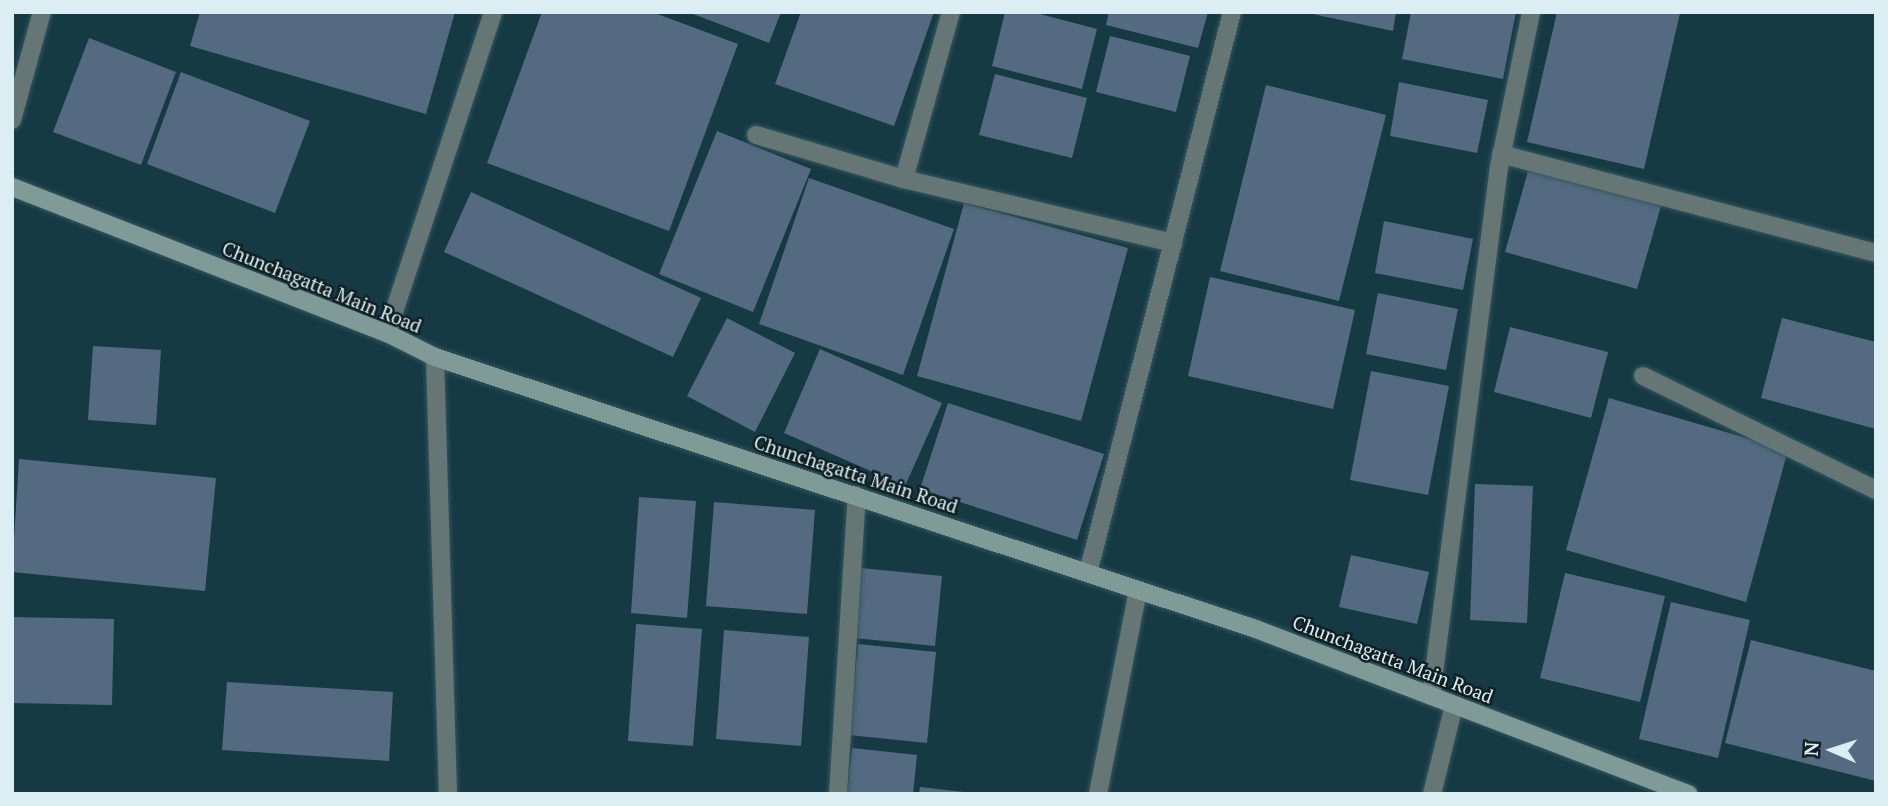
<!DOCTYPE html>
<html>
<head>
<meta charset="utf-8">
<style>
	body { margin:0 }
	#map { position:relative; width:1888px; height:806px; overflow:hidden; background:#163a44; font-family:"PT Serif",serif }
	div>[style] { position:absolute }
	.building>* { inset:0; background:#536a80 }
	.roads { filter:drop-shadow(0 0 2px #355760) drop-shadow(0 0 2px #355760) }
	.street>* { height:18px; margin:-9px; padding:0 9px; transform-origin:9px; border-radius:9px; background:#657674 }
	.secondary>* { height:18px; margin:-9px; padding:0 9px; transform-origin:9px; border-radius:9px; background:#809a98 }
	span { translate:-50% -50%; white-space:nowrap; text-align:center; line-height:1.15; -webkit-text-stroke:5px #101f23; paint-order:stroke }
	.street-label { font-size:19px; color:#daeef4 }
	.frame { position:absolute; inset:0; border:14px solid #daeef4; pointer-events:none }
	.north { position:absolute; left:1797px; top:715px; width:70px; height:70px; -webkit-text-stroke:5px #101f23; paint-order:stroke; rotate:273deg; font-size:19px; font-weight:700; line-height:28px; text-align:center; color:#daeef4 }
	.north::after { content:''; display:block; margin:auto; width:24px; height:32px; background:#daeef4; clip-path:polygon(50% 0,100% 100%,50% 72%,0 100%) }
</style>
</head>
<body>
<div id="map">
	<div class="building">
		<div style="clip-path:polygon(200px 12px,455px 12px,426px 114px,190px 46px)"></div>
		<div style="clip-path:polygon(542px 12px,652px 12px,738px 44px,669px 231px,487px 163px)"></div>
		<div style="clip-path:polygon(688px 12px,781px 12px,769px 43px)"></div>
		<div style="clip-path:polygon(801px 12px,934px 12px,894px 126px,775px 84px)"></div>
		<div style="clip-path:polygon(1005px 12px,1032px 12px,1097px 29px,1082px 89px,992px 66px)"></div>
		<div style="clip-path:polygon(1109px 12px,1208px 12px,1198px 48px,1106px 25px)"></div>
		<div style="clip-path:polygon(1303px 12px,1396px 12px,1393px 31px)"></div>
		<div style="clip-path:polygon(1411px 12px,1516px 12px,1503px 79px,1402px 59px)"></div>
		<div style="clip-path:polygon(1557px 12px,1680px 13px,1644px 169px,1527px 142px)"></div>
		<div style="clip-path:polygon(1110px 36px,1190px 56px,1176px 112px,1096px 92px)"></div>
		<div style="clip-path:polygon(89px 38px,176px 72px,141px 165px,53px 132px)"></div>
		<div style="clip-path:polygon(181px 72px,310px 121px,275px 213px,147px 164px)"></div>
		<div style="clip-path:polygon(995px 74px,1087px 98px,1072px 158px,979px 135px)"></div>
		<div style="clip-path:polygon(1399px 82px,1488px 100px,1477px 153px,1390px 136px)"></div>
		<div style="clip-path:polygon(1266px 85px,1386px 115px,1339px 301px,1220px 271px)"></div>
		<div style="clip-path:polygon(717px 131px,811px 169px,753px 312px,659px 274px)"></div>
		<div style="clip-path:polygon(1529px 168px,1661px 206px,1637px 289px,1505px 252px)"></div>
		<div style="clip-path:polygon(809px 178px,954px 229px,903px 375px,759px 324px)"></div>
		<div style="clip-path:polygon(471px 192px,701px 298px,673px 357px,444px 252px)"></div>
		<div style="clip-path:polygon(964px 203px,1128px 248px,1081px 421px,917px 376px)"></div>
		<div style="clip-path:polygon(1384px 221px,1473px 239px,1463px 290px,1375px 273px)"></div>
		<div style="clip-path:polygon(1210px 277px,1355px 310px,1333px 409px,1188px 376px)"></div>
		<div style="clip-path:polygon(1378px 293px,1458px 309px,1446px 370px,1366px 354px)"></div>
		<div style="clip-path:polygon(727px 318px,795px 353px,755px 432px,687px 396px)"></div>
		<div style="clip-path:polygon(1782px 318px,1876px 342px,1876px 429px,1761px 398px)"></div>
		<div style="clip-path:polygon(1510px 327px,1608px 352px,1591px 418px,1494px 392px)"></div>
		<div style="clip-path:polygon(93px 346px,161px 350px,156px 425px,88px 420px)"></div>
		<div style="clip-path:polygon(820px 349px,942px 403px,905px 486px,784px 433px)"></div>
		<div style="clip-path:polygon(1371px 371px,1449px 386px,1428px 495px,1350px 480px)"></div>
		<div style="clip-path:polygon(1609px 398px,1788px 450px,1746px 602px,1566px 550px)"></div>
		<div style="clip-path:polygon(948px 403px,1104px 454px,1077px 540px,920px 489px)"></div>
		<div style="clip-path:polygon(19px 459px,216px 478px,205px 591px,12px 572px)"></div>
		<div style="clip-path:polygon(1475px 484px,1533px 486px,1527px 623px,1470px 620px)"></div>
		<div style="clip-path:polygon(639px 497px,696px 501px,687px 618px,631px 613px)"></div>
		<div style="clip-path:polygon(714px 502px,815px 510px,807px 614px,706px 606px)"></div>
		<div style="clip-path:polygon(1351px 555px,1429px 572px,1417px 624px,1339px 607px)"></div>
		<div style="clip-path:polygon(861px 568px,942px 576px,935px 646px,854px 638px)"></div>
		<div style="clip-path:polygon(1565px 573px,1665px 596px,1640px 702px,1540px 678px)"></div>
		<div style="clip-path:polygon(1671px 602px,1750px 620px,1718px 758px,1639px 739px)"></div>
		<div style="clip-path:polygon(12px 617px,114px 619px,112px 705px,12px 703px)"></div>
		<div style="clip-path:polygon(636px 624px,702px 629px,693px 746px,628px 741px)"></div>
		<div style="clip-path:polygon(724px 630px,809px 637px,801px 746px,716px 739px)"></div>
		<div style="clip-path:polygon(1751px 640px,1876px 671px,1876px 781px,1725px 743px)"></div>
		<div style="clip-path:polygon(858px 644px,936px 652px,927px 743px,849px 735px)"></div>
		<div style="clip-path:polygon(227px 682px,393px 692px,389px 761px,222px 750px)"></div>
		<div style="clip-path:polygon(852px 748px,917px 755px,913px 794px,847px 794px)"></div>
		<div style="clip-path:polygon(920px 787px,964px 792px,964px 794px,919px 794px)"></div>
	</div>
	<div class="roads">
		<div class="street">
			<div style="left:12px;top:120px;width:112px;rotate:-74.5deg"></div>
			<div style="left:756px;top:135px;width:154px;rotate:16.6deg"></div>
			<div style="left:904px;top:179px;width:277px;rotate:13.4deg"></div>
			<div style="left:1501px;top:154px;width:388px;rotate:14.8deg"></div>
			<div style="left:904px;top:179px;width:173px;rotate:-74.3deg"></div>
			<div style="left:387px;top:333px;width:338px;rotate:-71.7deg"></div>
			<div style="left:435px;top:357px;width:437px;rotate:88.3deg"></div>
			<div style="left:1643px;top:376px;width:259px;rotate:26.1deg"></div>
			<div style="left:1088px;top:573px;width:579px;rotate:-75.6deg"></div>
			<div style="left:1431px;top:696px;width:533px;rotate:-82.68deg"></div>
			<div style="left:1499px;top:167px;width:158px;rotate:-78.3deg"></div>
			<div style="left:838px;top:794px;width:299px;rotate:-86.4deg"></div>
			<div style="left:1098px;top:794px;width:208px;rotate:-78.9deg"></div>
			<div style="left:1432px;top:794px;width:92px;rotate:-76.1deg"></div>
		</div>
		<div class="secondary">
			<div style="left:12px;top:187px;width:402px;rotate:21.3deg"></div>
			<div style="left:387px;top:333px;width:54px;rotate:26.6deg"></div>
			<div style="left:435px;top:357px;width:865px;rotate:18.33deg"></div>
			<div style="left:1256px;top:629px;width:463px;rotate:20.9deg"></div>
		</div>
	</div>
	<div class="street-label">
		<span style="left:322px;top:287px;rotate:22deg">Chunchagatta Main Road</span>
		<span style="left:856px;top:474px;rotate:18deg">Chunchagatta Main Road</span>
		<span style="left:1393px;top:659px;rotate:21deg">Chunchagatta Main Road</span>
	</div>
	<div class="frame"></div>
	<div class="north">N</div>
</div>
</body>
</html>
